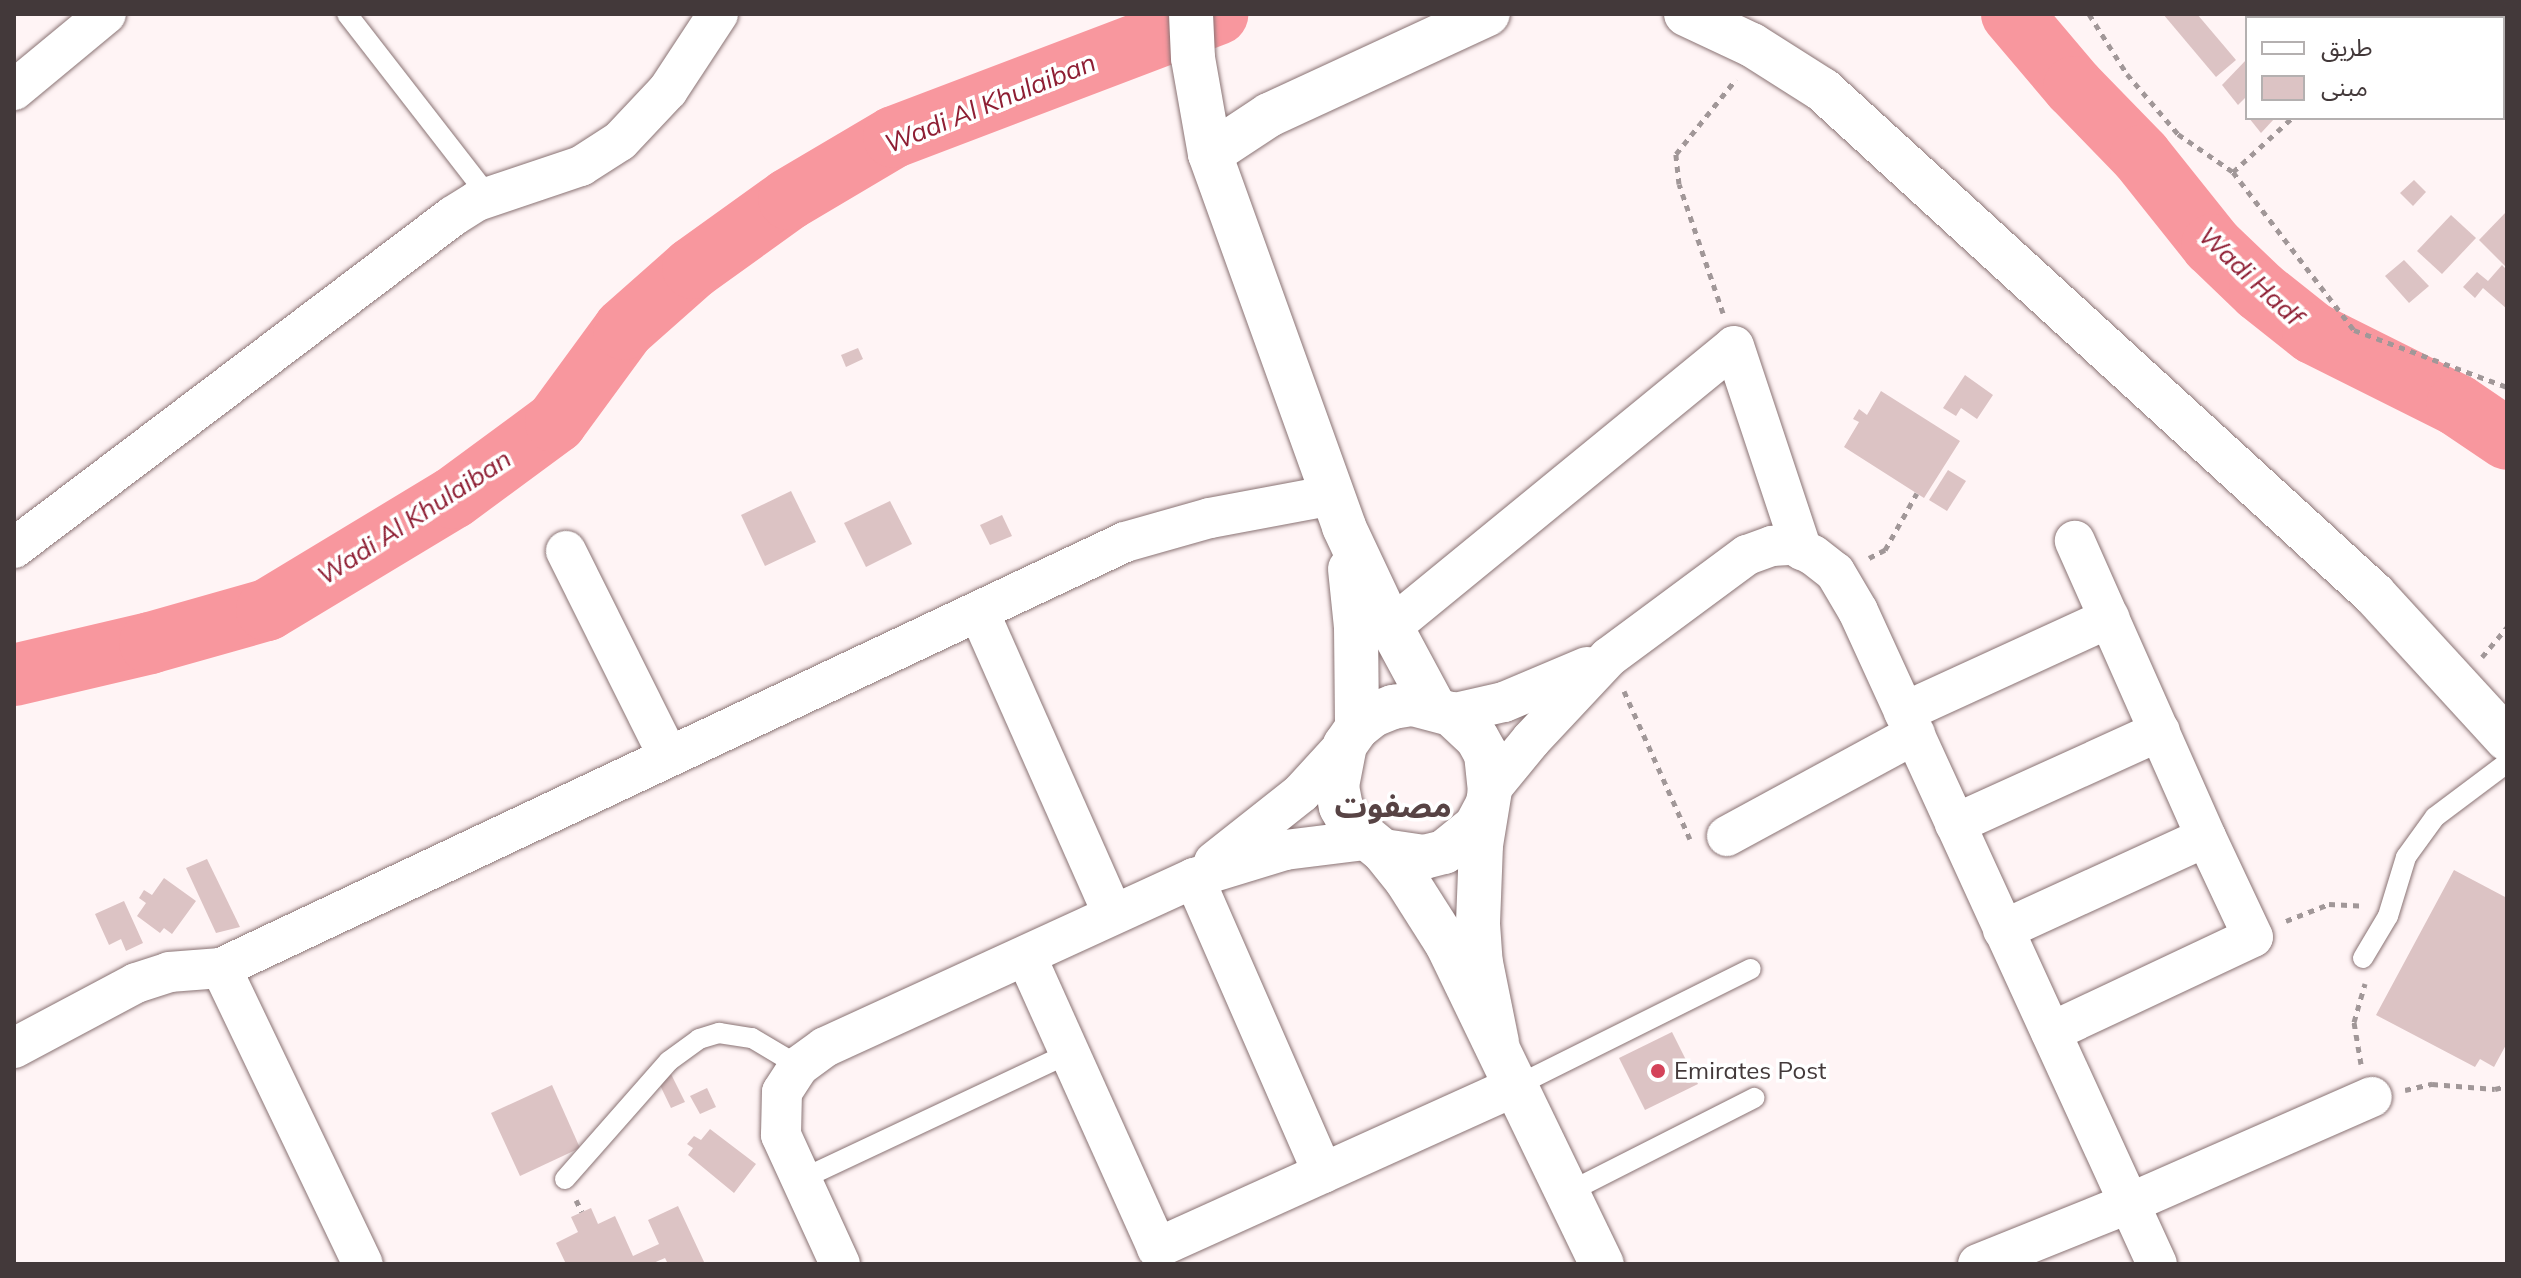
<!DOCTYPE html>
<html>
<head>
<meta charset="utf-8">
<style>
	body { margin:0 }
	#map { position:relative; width:2521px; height:1278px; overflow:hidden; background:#fff4f5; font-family:Mulish,"Noto Sans Arabic",sans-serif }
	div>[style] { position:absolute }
	.river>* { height:62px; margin:-31px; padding:0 31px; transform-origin:31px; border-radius:31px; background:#f8979e }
	.building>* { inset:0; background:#dcc3c4 }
	.path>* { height:5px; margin-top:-2.5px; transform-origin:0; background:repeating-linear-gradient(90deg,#a19798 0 6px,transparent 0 12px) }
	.roads { filter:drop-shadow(0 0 2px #8a7374) drop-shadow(0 0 2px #8a7374) }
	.lane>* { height:20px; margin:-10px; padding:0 10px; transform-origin:10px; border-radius:10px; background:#fff }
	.street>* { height:40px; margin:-20px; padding:0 20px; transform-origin:20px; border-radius:20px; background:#fff }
	.secondary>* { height:44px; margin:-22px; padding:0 22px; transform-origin:22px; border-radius:22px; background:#fff }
	.dots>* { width:22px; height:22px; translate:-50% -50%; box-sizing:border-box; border:4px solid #fff; border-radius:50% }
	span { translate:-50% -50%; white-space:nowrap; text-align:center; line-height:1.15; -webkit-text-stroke:7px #fff; paint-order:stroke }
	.poi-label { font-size:24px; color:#43393a }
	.left { translate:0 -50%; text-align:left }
	.water-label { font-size:26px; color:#8e1e33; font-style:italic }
	.district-label { font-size:32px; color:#574344; font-weight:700 }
	.frame { position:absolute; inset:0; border:16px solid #43393a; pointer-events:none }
	.legend { position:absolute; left:2245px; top:16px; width:260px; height:104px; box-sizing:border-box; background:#fff; border:2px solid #b4b0b0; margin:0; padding:10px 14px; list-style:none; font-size:24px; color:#43393a }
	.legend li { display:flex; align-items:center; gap:16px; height:40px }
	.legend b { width:40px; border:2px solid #b4b0b0 }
</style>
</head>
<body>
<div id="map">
	<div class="river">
		<div style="left:2012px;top:14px;width:96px;rotate:49.7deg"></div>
		<div style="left:2074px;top:87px;width:96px;rotate:45.8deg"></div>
		<div style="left:2141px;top:156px;width:114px;rotate:51.4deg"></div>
		<div style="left:2212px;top:245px;width:66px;rotate:43.8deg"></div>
		<div style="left:2260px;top:291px;width:68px;rotate:38.4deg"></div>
		<div style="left:2313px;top:333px;width:161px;rotate:26.6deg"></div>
		<div style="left:2457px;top:405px;width:60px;rotate:34.2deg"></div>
		<div style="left:14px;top:675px;width:140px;rotate:-13.2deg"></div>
		<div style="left:150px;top:643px;width:122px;rotate:-15.8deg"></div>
		<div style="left:267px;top:610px;width:217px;rotate:-31.1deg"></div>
		<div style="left:453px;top:498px;width:128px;rotate:-36.4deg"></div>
		<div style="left:556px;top:422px;width:115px;rotate:-53.8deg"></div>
		<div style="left:624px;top:329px;width:92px;rotate:-41.5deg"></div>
		<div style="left:693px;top:268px;width:118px;rotate:-35.7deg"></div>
		<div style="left:789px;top:199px;width:122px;rotate:-30.6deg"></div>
		<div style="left:894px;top:137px;width:346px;rotate:-20.8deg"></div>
	</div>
	<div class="building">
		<div style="clip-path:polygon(2163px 14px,2197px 14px,2236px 60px,2216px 77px)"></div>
		<div style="clip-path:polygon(2290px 14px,2326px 14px,2322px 18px,2286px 18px)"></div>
		<div style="clip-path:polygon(2247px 59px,2247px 96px,2238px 105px,2222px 85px)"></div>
		<div style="clip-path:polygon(2249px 118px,2275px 118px,2261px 133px)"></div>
		<div style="clip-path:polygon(2414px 180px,2426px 192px,2413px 206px,2400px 193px)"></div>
		<div style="clip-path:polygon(2507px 211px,2507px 268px,2479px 240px)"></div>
		<div style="clip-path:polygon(2451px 215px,2476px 238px,2442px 274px,2417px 251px)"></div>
		<div style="clip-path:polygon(2404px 260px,2429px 286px,2409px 303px,2385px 276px)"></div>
		<div style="clip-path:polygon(2502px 265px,2507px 270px,2507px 309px,2483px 288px,2475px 298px,2463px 287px,2477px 272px,2488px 281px)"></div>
		<div style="clip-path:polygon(858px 348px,863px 359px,846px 367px,841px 355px)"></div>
		<div style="clip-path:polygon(1965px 375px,1993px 395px,1977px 419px,1961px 408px,1956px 416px,1943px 408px)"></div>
		<div style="clip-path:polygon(1881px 391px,1960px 441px,1924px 498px,1844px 447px,1859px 422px,1853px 419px,1859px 409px,1867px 415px)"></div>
		<div style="clip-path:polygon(1948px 470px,1966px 481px,1947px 511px,1929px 500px)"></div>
		<div style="clip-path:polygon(791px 491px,816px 542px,765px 566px,741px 515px)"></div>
		<div style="clip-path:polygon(890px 501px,912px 544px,866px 567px,844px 523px)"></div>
		<div style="clip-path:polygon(1002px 515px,1012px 536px,990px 545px,980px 525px)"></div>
		<div style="clip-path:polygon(207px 859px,240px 927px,216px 933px,186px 868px)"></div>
		<div style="clip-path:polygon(2454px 870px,2507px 898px,2507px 1043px,2494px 1067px,2480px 1059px,2475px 1067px,2376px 1015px)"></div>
		<div style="clip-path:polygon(164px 878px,196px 901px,172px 934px,164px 928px,160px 933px,137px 916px,146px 903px,139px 898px,144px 890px,152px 895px)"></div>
		<div style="clip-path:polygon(124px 901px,143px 943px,126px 951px,121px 939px,109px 945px,95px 914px)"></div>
		<div style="clip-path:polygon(1672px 1032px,1698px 1084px,1645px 1110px,1619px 1058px)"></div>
		<div style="clip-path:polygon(671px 1074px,685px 1102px,671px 1108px,658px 1081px)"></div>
		<div style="clip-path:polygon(552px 1085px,580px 1148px,520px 1176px,491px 1113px)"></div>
		<div style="clip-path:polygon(707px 1088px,716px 1107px,700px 1114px,690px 1096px)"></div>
		<div style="clip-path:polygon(710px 1129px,756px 1164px,734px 1193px,688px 1155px,693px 1148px,687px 1144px,694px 1136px,701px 1140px)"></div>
		<div style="clip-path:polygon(678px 1206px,705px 1264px,668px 1264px,665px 1258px,651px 1264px,566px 1264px,556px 1243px,578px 1232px,571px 1217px,591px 1208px,598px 1224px,615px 1216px,633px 1256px,659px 1244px,648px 1220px)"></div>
	</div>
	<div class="path">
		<div style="left:2089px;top:14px;width:71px;rotate:57.7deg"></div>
		<div style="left:2127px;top:74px;width:79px;rotate:49.6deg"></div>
		<div style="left:2178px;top:134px;width:67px;rotate:34.6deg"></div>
		<div style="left:2233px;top:172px;width:199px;rotate:52.6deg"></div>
		<div style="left:2354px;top:330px;width:163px;rotate:20.4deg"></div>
		<div style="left:2233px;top:172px;width:80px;rotate:-42.5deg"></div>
		<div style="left:1723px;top:313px;width:136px;rotate:-108.8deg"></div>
		<div style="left:1679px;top:184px;width:30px;rotate:-96deg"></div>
		<div style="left:1676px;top:154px;width:96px;rotate:-51.3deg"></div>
		<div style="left:1869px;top:558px;width:18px;rotate:-27deg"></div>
		<div style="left:1885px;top:550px;width:65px;rotate:-60.7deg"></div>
		<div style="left:2482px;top:657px;width:39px;rotate:-50deg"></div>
		<div style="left:1624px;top:691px;width:162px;rotate:66deg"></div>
		<div style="left:2286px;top:921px;width:46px;rotate:-21.6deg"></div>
		<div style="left:2329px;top:904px;width:35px;rotate:3deg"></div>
		<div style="left:2361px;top:1064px;width:43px;rotate:-99.5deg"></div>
		<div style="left:2354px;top:1022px;width:40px;rotate:-74deg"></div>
		<div style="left:2405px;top:1090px;width:28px;rotate:-13deg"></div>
		<div style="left:2432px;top:1084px;width:63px;rotate:4.5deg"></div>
		<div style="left:2495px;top:1089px;width:12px;rotate:-14deg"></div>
		<div style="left:576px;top:1200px;width:13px;rotate:63deg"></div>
	</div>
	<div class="roads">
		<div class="lane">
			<div style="left:347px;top:14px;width:232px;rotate:52.2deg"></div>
			<div style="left:2363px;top:958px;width:49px;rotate:-59.2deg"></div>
			<div style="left:2388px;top:916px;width:62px;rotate:-73deg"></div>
			<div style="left:2406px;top:857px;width:49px;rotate:-54.1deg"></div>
			<div style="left:2435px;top:817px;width:90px;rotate:-36.9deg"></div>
			<div style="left:1518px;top:1085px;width:260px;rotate:-26.5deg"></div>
			<div style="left:565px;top:1179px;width:157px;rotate:-48.6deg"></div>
			<div style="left:669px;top:1061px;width:37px;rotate:-36deg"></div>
			<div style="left:699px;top:1039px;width:21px;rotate:-17deg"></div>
			<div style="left:719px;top:1033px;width:33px;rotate:9deg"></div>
			<div style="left:752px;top:1038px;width:55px;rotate:30.8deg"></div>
			<div style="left:802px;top:1179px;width:294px;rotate:-25.2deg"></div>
			<div style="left:1569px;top:1192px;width:208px;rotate:-26.9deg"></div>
		</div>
		<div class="street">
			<div style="left:14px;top:90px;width:119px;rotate:-39.6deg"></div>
			<div style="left:14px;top:548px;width:550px;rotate:-37.1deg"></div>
			<div style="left:453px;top:216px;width:28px;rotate:-32deg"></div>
			<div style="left:477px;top:201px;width:110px;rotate:-18.6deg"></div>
			<div style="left:581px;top:166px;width:46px;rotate:-32.7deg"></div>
			<div style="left:620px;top:141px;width:70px;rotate:-46.7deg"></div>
			<div style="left:668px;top:90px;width:91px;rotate:-56.7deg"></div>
			<div style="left:566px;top:551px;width:229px;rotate:63.5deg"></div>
			<div style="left:979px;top:612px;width:330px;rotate:66.1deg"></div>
			<div style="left:1391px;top:627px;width:443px;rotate:-39.3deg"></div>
			<div style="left:1734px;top:346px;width:215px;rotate:71.6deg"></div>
			<div style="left:1904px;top:712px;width:226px;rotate:-24.6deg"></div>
			<div style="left:1451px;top:714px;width:54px;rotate:-12.8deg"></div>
			<div style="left:1504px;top:702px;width:90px;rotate:-22.9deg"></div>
			<div style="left:1490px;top:790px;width:65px;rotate:-50.6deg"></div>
			<div style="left:1531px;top:740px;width:114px;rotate:-46.8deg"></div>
			<div style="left:1609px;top:657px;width:172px;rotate:-36.5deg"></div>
			<div style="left:1747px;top:555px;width:27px;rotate:-20deg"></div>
			<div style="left:1772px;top:546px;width:21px;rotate:-3deg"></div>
			<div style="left:1793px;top:545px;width:22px;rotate:27deg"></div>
			<div style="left:1813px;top:555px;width:28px;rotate:38deg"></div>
			<div style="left:1835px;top:572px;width:45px;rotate:59.5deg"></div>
			<div style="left:1858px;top:611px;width:718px;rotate:65.4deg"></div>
			<div style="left:1955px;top:824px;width:225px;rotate:-24.4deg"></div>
			<div style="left:1727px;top:836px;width:214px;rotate:-28.5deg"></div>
			<div style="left:1214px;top:862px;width:111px;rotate:-38.4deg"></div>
			<div style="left:1301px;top:793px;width:65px;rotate:-47.5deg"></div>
			<div style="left:1194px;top:878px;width:322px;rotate:66.4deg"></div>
			<div style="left:2003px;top:930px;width:223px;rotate:-24.6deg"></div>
			<div style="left:2206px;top:837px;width:324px;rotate:-113.9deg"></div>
			<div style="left:1026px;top:956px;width:320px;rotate:65.8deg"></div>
			<div style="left:1157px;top:1248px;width:396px;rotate:-24.3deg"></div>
			<div style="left:221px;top:968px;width:328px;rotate:64.4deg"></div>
			<div style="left:2051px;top:1032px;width:223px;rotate:-25.2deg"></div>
			<div style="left:2253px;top:937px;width:110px;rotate:-115.2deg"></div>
			<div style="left:14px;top:1048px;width:138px;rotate:-28deg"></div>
			<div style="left:136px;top:983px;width:35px;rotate:-18deg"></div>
			<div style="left:169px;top:972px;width:52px;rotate:-4.4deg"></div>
			<div style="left:221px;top:968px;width:999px;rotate:-25.23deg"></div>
			<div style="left:1125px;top:542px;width:88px;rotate:-15.8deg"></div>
			<div style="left:1210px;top:518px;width:125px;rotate:-10.6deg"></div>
			<div style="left:840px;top:1264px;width:142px;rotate:-114.6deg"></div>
			<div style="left:781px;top:1135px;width:43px;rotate:-88.7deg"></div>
			<div style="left:782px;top:1092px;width:31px;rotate:-57deg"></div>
			<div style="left:799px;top:1066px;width:32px;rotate:-36deg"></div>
			<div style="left:825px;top:1047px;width:406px;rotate:-24.6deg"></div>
			<div style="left:1194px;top:878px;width:95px;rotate:-17.1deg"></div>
			<div style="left:1285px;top:850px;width:81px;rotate:-7.1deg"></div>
			<div style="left:1978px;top:1264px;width:164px;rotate:-21.9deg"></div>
			<div style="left:2130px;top:1203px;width:264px;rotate:-23.7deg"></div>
		</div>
		<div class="secondary">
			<div style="left:1191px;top:14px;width:44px;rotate:87.4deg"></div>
			<div style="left:1193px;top:58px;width:97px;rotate:80deg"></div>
			<div style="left:1210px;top:154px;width:396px;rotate:70.2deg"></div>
			<div style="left:1344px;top:527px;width:110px;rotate:64.8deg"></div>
			<div style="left:1391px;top:627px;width:91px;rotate:61.7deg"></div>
			<div style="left:1686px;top:14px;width:73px;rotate:25.2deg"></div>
			<div style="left:1752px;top:45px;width:84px;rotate:32.4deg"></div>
			<div style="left:1823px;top:90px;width:747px;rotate:42.45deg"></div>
			<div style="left:2374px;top:594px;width:197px;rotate:47.5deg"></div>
			<div style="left:1210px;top:154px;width:71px;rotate:-33.5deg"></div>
			<div style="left:1269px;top:115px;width:241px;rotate:-24.8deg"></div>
			<div style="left:1350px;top:569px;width:58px;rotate:84.1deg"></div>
			<div style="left:1356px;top:627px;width:101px;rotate:89.4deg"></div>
			<div style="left:1486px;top:807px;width:21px;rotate:118deg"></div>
			<div style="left:1476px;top:826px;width:41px;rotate:140.9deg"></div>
			<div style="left:1444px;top:852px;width:21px;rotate:166deg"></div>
			<div style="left:1424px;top:857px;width:41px;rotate:-171.7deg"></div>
			<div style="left:1383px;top:851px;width:41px;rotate:-140.9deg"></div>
			<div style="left:1351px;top:825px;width:21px;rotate:-119deg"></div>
			<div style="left:1341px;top:807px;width:21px;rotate:-101deg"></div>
			<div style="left:1337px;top:786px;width:42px;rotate:-79deg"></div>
			<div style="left:1345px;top:745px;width:21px;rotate:-55deg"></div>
			<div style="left:1357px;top:728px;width:21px;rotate:-39deg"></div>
			<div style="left:1373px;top:715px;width:22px;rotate:-22deg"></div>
			<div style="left:1393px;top:707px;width:20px;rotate:-9deg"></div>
			<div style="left:1413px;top:704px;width:39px;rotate:15deg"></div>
			<div style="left:1451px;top:714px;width:35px;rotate:43deg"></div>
			<div style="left:1477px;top:738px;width:18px;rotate:61deg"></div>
			<div style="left:1486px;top:754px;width:36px;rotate:84deg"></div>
			<div style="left:1490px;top:790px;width:56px;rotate:99.3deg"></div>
			<div style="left:1481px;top:845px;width:79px;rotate:92.2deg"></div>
			<div style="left:1478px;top:924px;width:39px;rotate:86deg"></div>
			<div style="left:1481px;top:963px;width:81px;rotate:78.6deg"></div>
			<div style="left:1383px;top:851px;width:38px;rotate:51deg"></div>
			<div style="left:1407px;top:881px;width:75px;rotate:57.6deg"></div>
			<div style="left:1447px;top:944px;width:356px;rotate:64.2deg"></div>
		</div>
	</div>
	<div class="dots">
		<div style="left:1658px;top:1071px;background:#d4435a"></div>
	</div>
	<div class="poi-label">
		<span class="left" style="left:1674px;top:1071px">Emirates Post</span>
	</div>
	<div class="water-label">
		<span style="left:990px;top:103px;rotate:-22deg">Wadi Al Khulaiban</span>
		<span style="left:2251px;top:276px;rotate:43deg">Wadi Hadf</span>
		<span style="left:414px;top:517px;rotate:-33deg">Wadi Al Khulaiban</span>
	</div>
	<div class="district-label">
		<span style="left:1393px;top:805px">مصفوت</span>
	</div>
	<div class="frame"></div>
	<ul class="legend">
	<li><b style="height:10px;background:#fff"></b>طريق</li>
	<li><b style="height:22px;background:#dcc3c4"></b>مبنى</li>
	</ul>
</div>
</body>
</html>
